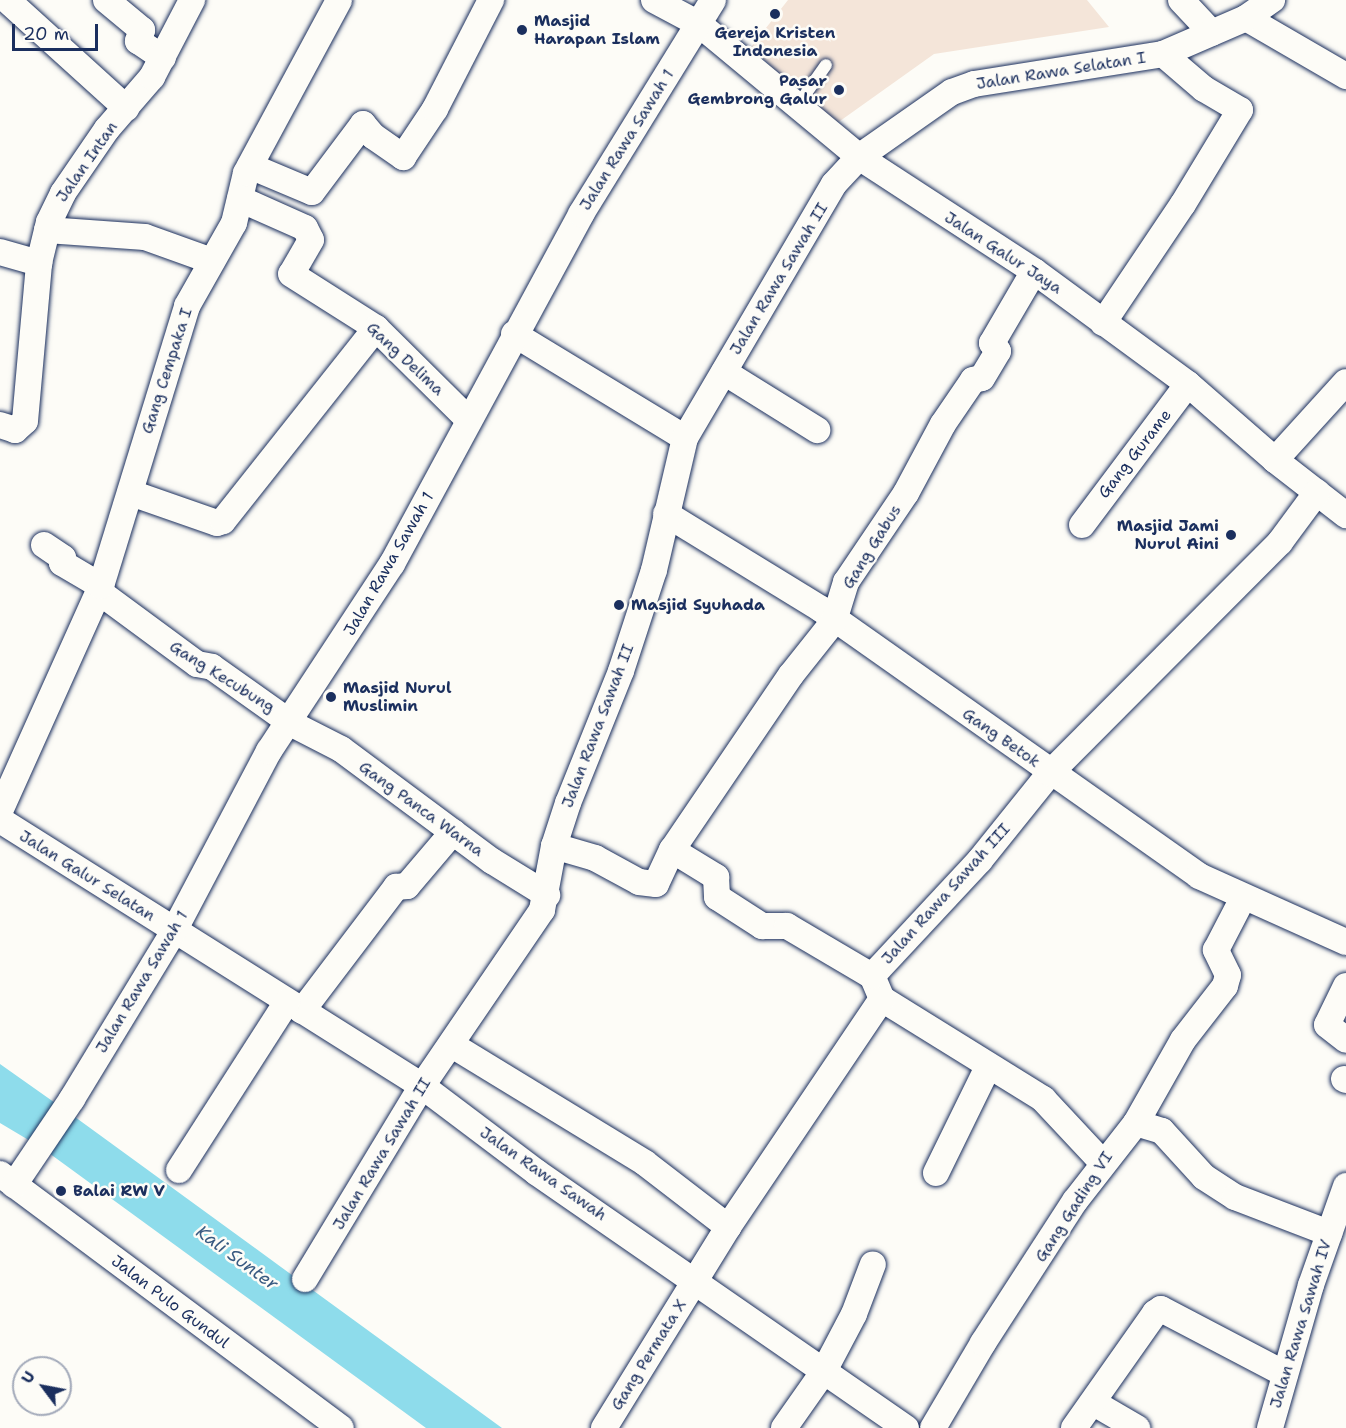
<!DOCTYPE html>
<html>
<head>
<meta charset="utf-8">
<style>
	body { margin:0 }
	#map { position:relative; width:1346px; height:1428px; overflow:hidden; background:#fdfcf7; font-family:"Shantell Sans",sans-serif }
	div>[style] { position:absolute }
	.built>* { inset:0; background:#f4e5d9 }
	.water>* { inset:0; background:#8edceb }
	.roads { filter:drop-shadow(0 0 2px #1b2f5e) drop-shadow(0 0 2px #1b2f5e) }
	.service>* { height:12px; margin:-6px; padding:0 6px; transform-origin:6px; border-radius:6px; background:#fdfcf7 }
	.minor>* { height:26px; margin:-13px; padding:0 13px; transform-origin:13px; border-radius:13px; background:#fdfcf7 }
	.dots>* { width:16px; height:16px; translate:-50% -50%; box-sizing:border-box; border:3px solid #fdfcf7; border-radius:50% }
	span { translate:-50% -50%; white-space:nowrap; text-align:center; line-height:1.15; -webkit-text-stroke:5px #fdfcf7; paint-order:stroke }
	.poi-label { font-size:16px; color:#1b2f5e; font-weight:700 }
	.left { translate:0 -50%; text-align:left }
	.right { translate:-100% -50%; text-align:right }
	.street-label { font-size:16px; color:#1b2f5e }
	.water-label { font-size:18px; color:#385a81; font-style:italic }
	.north { position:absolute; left:12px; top:1356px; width:60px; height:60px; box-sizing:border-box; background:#fdfcf7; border:2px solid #a3aaba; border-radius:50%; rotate:302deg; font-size:16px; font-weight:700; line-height:24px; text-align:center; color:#1b2f5e }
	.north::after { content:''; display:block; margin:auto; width:21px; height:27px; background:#1b2f5e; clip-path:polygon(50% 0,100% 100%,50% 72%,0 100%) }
	.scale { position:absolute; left:12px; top:24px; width:86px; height:27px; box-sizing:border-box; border:3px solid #1b2f5e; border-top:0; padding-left:8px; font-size:18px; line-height:21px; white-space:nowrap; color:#1b2f5e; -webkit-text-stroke:4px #fdfcf7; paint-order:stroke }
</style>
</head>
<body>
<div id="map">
	<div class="built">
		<div style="clip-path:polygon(788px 0,1087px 0,1109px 27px,934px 54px,833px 126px,751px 47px)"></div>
	</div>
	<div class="water">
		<div style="clip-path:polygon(0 1064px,75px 1117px,502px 1428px,426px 1428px,42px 1148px,0 1123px)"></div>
	</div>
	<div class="roads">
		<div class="service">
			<div style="left:797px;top:106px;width:50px;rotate:-54.7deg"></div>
		</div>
		<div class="minor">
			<div style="left:7px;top:0;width:161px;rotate:42.2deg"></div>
			<div style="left:106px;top:0;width:47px;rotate:39.8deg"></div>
			<div style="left:142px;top:30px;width:12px;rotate:110deg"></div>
			<div style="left:138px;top:41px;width:30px;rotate:34deg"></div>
			<div style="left:654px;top:0;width:51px;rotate:28.1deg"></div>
			<div style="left:699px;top:24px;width:208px;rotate:39.7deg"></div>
			<div style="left:859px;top:157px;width:209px;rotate:33.1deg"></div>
			<div style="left:1034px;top:271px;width:191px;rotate:36.3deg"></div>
			<div style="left:1188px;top:384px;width:116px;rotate:41.1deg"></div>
			<div style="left:1275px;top:460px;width:90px;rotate:37.8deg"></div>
			<div style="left:1181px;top:0;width:45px;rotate:46.8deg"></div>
			<div style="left:1246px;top:18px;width:116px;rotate:30.1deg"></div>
			<div style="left:250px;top:166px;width:67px;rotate:22.8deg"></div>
			<div style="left:312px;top:192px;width:85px;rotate:-53.1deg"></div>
			<div style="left:363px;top:124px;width:16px;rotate:50deg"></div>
			<div style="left:373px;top:136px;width:37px;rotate:35deg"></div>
			<div style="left:403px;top:157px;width:58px;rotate:-56.3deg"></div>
			<div style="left:435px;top:109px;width:123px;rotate:-62.8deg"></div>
			<div style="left:240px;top:199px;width:71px;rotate:24deg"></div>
			<div style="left:305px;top:228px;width:13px;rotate:63deg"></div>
			<div style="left:311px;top:240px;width:39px;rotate:120deg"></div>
			<div style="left:291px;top:274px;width:101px;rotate:32.4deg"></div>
			<div style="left:376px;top:328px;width:131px;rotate:44.7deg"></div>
			<div style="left:47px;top:230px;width:98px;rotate:4.1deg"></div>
			<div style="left:145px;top:237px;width:71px;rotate:19.7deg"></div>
			<div style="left:0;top:252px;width:41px;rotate:15.8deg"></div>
			<div style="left:1103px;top:323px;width:143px;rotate:-56.1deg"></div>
			<div style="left:1183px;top:204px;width:110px;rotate:-58.8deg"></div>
			<div style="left:1240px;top:110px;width:42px;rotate:-149.7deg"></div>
			<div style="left:1204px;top:89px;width:54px;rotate:-139.5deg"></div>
			<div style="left:514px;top:334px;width:200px;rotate:31.3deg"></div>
			<div style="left:724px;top:372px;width:110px;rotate:31.9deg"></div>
			<div style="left:0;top:425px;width:16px;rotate:18deg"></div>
			<div style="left:15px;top:430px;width:13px;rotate:-42deg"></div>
			<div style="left:25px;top:421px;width:159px;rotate:-84.9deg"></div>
			<div style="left:39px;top:263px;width:42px;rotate:-76.3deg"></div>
			<div style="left:49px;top:222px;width:32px;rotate:-64deg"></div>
			<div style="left:63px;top:193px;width:78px;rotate:-55.5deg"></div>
			<div style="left:107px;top:129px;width:69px;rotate:-49.1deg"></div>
			<div style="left:152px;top:77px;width:87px;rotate:-62.5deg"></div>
			<div style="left:1275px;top:460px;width:105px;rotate:-47.7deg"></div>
			<div style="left:131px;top:493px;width:91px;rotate:19.2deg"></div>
			<div style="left:217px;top:523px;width:6px;rotate:-18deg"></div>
			<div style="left:223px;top:521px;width:246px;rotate:-51.6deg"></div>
			<div style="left:666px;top:514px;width:182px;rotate:31.5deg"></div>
			<div style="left:821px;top:609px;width:463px;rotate:35.2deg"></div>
			<div style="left:1199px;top:876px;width:161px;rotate:24.2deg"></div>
			<div style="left:1082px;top:525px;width:176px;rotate:-53.1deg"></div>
			<div style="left:44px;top:545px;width:23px;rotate:34deg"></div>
			<div style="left:63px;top:558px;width:5px;rotate:101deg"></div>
			<div style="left:62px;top:563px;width:45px;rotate:30.5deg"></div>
			<div style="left:98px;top:591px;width:123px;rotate:36.4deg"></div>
			<div style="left:197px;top:664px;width:15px;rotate:11deg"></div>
			<div style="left:212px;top:667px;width:93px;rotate:35.4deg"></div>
			<div style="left:294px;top:725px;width:53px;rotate:27.1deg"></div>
			<div style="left:341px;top:749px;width:188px;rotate:36.6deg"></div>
			<div style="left:492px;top:861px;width:65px;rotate:31.7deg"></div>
			<div style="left:0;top:811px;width:247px;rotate:-65.8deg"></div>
			<div style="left:101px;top:586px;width:293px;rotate:-72.9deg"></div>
			<div style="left:187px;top:306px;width:95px;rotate:-60.5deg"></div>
			<div style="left:234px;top:223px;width:51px;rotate:-76.5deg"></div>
			<div style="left:246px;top:173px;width:196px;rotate:-61.7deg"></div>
			<div style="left:0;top:820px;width:499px;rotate:32.2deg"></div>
			<div style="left:422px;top:1086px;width:143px;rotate:37deg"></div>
			<div style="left:536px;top:1172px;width:450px;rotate:34.7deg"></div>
			<div style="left:554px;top:846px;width:43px;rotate:16.3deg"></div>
			<div style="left:595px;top:858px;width:50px;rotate:28.6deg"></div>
			<div style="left:639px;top:882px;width:17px;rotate:7deg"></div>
			<div style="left:656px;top:884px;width:38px;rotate:-65deg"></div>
			<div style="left:672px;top:850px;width:212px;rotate:-55.8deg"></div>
			<div style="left:791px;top:675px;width:69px;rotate:-51.5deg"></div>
			<div style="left:834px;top:621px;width:41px;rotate:-72.9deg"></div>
			<div style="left:846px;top:582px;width:107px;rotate:-56deg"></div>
			<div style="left:906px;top:493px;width:78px;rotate:-61.8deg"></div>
			<div style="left:943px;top:424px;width:53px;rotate:-55.7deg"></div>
			<div style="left:973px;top:380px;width:9px;rotate:-13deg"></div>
			<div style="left:982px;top:378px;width:31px;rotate:-59deg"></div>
			<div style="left:998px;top:351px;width:10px;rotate:-127deg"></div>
			<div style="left:992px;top:343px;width:83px;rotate:-59.7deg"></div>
			<div style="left:672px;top:850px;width:52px;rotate:31.5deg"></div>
			<div style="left:716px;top:877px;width:20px;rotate:87deg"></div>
			<div style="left:717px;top:897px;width:54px;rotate:32.8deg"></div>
			<div style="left:762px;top:926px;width:25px"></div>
			<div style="left:787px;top:926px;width:99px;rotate:30.5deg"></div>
			<div style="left:1346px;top:986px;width:43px;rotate:116deg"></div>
			<div style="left:1327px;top:1025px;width:24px;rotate:38deg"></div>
			<div style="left:882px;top:999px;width:190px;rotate:31.8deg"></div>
			<div style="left:1043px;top:1099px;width:86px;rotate:46.9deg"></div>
			<div style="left:302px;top:1011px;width:156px;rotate:-52.8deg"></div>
			<div style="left:396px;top:887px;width:11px;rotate:-5deg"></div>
			<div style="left:407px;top:886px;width:71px;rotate:-49.6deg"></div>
			<div style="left:452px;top:1045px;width:226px;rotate:31.4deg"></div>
			<div style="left:645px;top:1163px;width:105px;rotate:37.6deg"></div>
			<div style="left:1344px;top:1079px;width:2px;rotate:27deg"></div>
			<div style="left:1136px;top:1123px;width:95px;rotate:-60.5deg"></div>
			<div style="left:1183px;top:1040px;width:68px;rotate:-52.1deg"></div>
			<div style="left:1225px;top:986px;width:11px;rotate:-75deg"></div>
			<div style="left:1228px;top:975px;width:28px;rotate:-116deg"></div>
			<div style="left:1216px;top:950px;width:59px;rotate:-62.6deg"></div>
			<div style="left:179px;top:1170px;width:200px;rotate:-57.3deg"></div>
			<div style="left:936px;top:1173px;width:118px;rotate:-63.9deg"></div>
			<div style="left:0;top:1174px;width:425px;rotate:36.7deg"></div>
			<div style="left:14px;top:1185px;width:104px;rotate:-56deg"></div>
			<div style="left:72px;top:1099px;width:197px;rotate:-58.7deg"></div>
			<div style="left:174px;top:931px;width:204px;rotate:-62.2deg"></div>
			<div style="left:269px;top:751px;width:224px;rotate:-56.7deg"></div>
			<div style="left:392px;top:564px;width:398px;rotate:-61.6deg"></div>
			<div style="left:581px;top:214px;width:251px;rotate:-58.3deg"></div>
			<div style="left:305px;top:1279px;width:226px;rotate:-58.8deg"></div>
			<div style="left:422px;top:1086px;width:213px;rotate:-55.7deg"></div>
			<div style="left:542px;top:910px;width:65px;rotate:-79.4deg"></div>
			<div style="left:554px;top:846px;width:45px;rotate:-72deg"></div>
			<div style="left:568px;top:803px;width:142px;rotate:-68.1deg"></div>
			<div style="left:621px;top:671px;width:106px;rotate:-71.9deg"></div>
			<div style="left:654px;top:570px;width:136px;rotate:-76.8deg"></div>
			<div style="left:685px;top:438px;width:294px;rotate:-59.6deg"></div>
			<div style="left:834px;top:184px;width:37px;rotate:-47deg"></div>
			<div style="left:859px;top:157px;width:113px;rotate:-35deg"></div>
			<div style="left:952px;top:92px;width:23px;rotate:-20deg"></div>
			<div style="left:974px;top:84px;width:191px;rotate:-9deg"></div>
			<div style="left:1163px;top:54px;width:90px;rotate:-23.4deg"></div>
			<div style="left:1246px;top:18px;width:32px;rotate:-35deg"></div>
			<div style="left:1094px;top:1403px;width:50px;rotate:30.2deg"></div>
			<div style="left:604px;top:1428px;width:236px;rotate:-58.3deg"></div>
			<div style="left:728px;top:1227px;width:275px;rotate:-56deg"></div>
			<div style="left:882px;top:999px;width:25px;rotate:-113deg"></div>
			<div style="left:872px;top:976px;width:158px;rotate:-47deg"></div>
			<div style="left:980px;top:860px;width:112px;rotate:-51.2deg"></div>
			<div style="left:1050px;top:773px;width:326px;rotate:-45.1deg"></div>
			<div style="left:1280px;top:542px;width:62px;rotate:-53.5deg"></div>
			<div style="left:784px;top:1428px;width:70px;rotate:-54.9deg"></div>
			<div style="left:824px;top:1371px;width:64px;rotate:-62.2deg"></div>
			<div style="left:854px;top:1314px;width:53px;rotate:-69.2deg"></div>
			<div style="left:933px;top:1428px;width:99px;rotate:-59.5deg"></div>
			<div style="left:983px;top:1343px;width:169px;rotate:-57.1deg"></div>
			<div style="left:1075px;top:1201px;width:99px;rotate:-52deg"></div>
			<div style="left:1136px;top:1123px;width:27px;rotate:17deg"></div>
			<div style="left:1162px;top:1131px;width:62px;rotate:47.6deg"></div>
			<div style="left:1204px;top:1177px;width:37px;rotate:33deg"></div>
			<div style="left:1235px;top:1197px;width:101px;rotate:21deg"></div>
			<div style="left:1074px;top:1428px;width:141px;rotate:-54.8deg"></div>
			<div style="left:1155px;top:1313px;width:7px;rotate:-34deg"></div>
			<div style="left:1161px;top:1309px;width:140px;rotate:27.7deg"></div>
			<div style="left:1270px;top:1428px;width:149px;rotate:-74deg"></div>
			<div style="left:1311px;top:1285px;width:105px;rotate:-70.5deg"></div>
		</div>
	</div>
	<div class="dots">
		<div style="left:775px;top:14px;background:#1b2f5e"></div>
		<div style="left:522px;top:30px;background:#1b2f5e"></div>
		<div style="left:839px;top:90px;background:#1b2f5e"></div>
		<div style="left:1231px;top:535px;background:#1b2f5e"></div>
		<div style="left:619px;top:605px;background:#1b2f5e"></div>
		<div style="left:331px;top:697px;background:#1b2f5e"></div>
		<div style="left:61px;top:1191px;background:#1b2f5e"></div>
	</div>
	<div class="poi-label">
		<span class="left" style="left:534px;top:30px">Masjid<br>Harapan Islam</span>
		<span style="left:775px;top:42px">Gereja Kristen<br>Indonesia</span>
		<span class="right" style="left:827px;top:90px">Pasar<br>Gembrong Galur</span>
		<span class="right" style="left:1219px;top:535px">Masjid Jami<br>Nurul Aini</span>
		<span class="left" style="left:631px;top:605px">Masjid Syuhada</span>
		<span class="left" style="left:343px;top:697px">Masjid Nurul<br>Muslimin</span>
		<span class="left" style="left:73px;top:1191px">Balai RW V</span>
	</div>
	<div class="street-label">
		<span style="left:1061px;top:71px;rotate:-9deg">Jalan Rawa Selatan I</span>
		<span style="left:627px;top:140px;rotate:-58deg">Jalan Rawa Sawah 1</span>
		<span style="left:87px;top:162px;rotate:-55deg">Jalan Intan</span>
		<span style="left:1003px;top:253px;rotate:33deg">Jalan Galur Jaya</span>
		<span style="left:779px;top:279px;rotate:-59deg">Jalan Rawa Sawah II</span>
		<span style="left:405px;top:359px;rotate:43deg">Gang Delima</span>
		<span style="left:167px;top:371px;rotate:-72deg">Gang Cempaka I</span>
		<span style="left:1135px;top:454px;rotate:-52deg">Gang Gurame</span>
		<span style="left:872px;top:547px;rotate:-58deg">Gang Gabus</span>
		<span style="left:389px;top:564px;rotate:-60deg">Jalan Rawa Sawah 1</span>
		<span style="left:222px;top:677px;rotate:32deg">Gang Kecubung</span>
		<span style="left:598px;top:726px;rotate:-69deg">Jalan Rawa Sawah II</span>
		<span style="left:1001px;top:738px;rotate:35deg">Gang Betok</span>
		<span style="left:421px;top:809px;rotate:36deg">Gang Panca Warna</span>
		<span style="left:87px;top:876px;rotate:32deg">Jalan Galur Selatan</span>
		<span style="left:946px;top:894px;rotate:-48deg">Jalan Rawa Sawah III</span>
		<span style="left:142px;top:982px;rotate:-59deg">Jalan Rawa Sawah 1</span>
		<span style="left:382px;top:1154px;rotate:-59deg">Jalan Rawa Sawah II</span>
		<span style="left:543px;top:1174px;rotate:35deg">Jalan Rawa Sawah</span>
		<span style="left:1074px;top:1207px;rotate:-57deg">Gang Gading VI</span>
		<span style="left:170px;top:1302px;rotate:37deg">Jalan Pulo Gundul</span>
		<span style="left:1301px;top:1324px;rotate:-73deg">Jalan Rawa Sawah IV</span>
		<span style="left:649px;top:1355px;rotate:-58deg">Gang Permata X</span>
	</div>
	<div class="water-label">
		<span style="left:237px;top:1258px;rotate:36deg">Kali Sunter</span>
	</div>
	<div class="north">U</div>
	<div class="scale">20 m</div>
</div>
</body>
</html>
